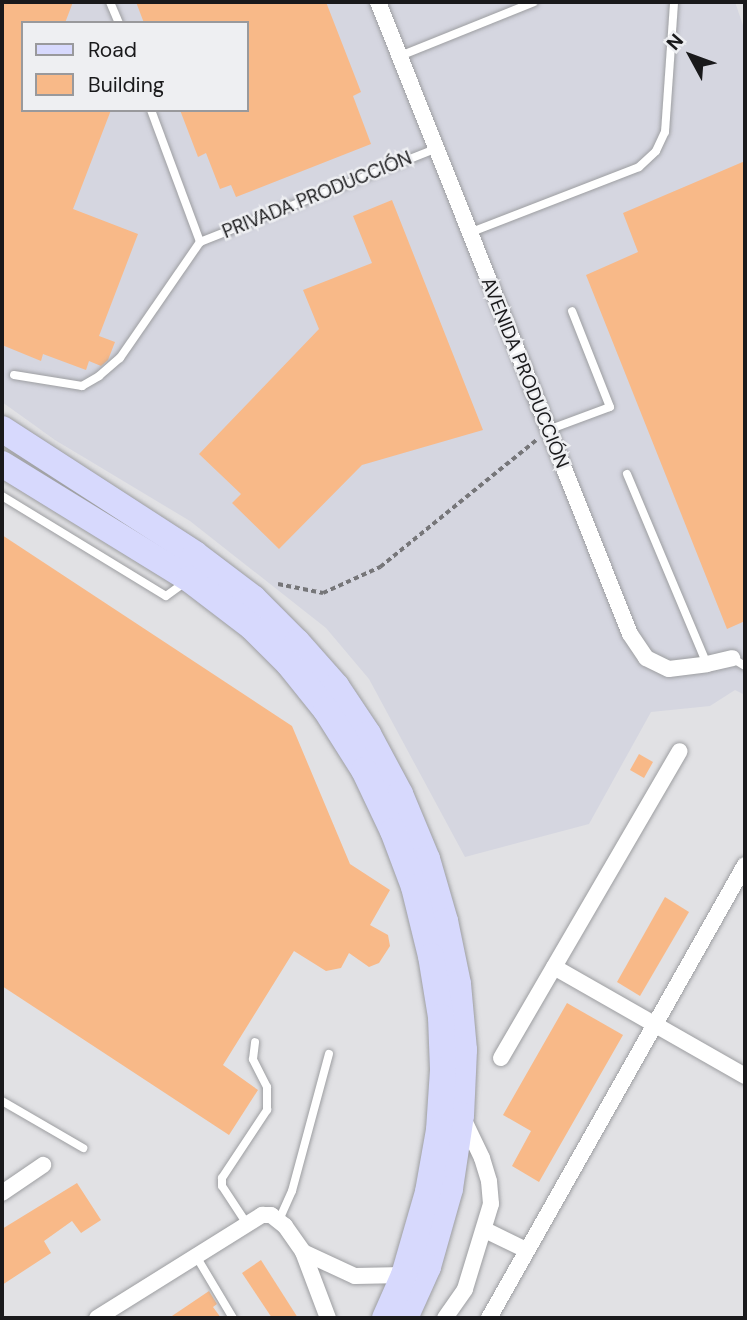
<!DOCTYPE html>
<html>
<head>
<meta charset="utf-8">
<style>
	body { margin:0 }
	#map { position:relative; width:747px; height:1320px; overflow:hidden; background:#e1e1e4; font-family:"DM Sans",sans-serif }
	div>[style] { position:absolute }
	.built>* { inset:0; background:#d5d6e0 }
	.building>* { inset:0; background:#f8b988 }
	.path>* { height:3.5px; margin-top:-1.75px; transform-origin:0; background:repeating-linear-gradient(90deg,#767679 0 5px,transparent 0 8.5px) }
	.roads { filter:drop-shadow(0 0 2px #9d9ea1) drop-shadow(0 0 2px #9d9ea1) }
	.lane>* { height:8px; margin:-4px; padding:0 4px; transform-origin:4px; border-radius:4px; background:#fff }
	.street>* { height:16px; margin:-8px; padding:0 8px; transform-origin:8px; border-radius:8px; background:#fff }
	.primary>* { height:26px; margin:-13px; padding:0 13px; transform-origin:13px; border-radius:13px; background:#d7d9fd }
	span { translate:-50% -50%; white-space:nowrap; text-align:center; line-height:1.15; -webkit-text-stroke:5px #eeeff2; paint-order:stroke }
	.street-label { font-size:19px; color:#19191b }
	.frame { position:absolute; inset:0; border:4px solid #19191b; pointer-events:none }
	.legend { position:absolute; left:21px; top:21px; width:228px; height:91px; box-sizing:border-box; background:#eeeff2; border:2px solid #99999c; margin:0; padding:9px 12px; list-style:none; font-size:21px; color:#19191b }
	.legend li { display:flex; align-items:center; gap:14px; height:35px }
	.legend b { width:35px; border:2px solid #99999c }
	.north { position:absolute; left:656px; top:21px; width:70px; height:70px; -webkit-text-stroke:5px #eeeff2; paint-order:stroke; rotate:311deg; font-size:19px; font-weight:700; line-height:28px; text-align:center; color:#19191b }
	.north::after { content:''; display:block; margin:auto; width:24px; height:32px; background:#19191b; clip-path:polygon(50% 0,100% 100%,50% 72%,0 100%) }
</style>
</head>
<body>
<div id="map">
	<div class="built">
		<div style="clip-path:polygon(evenodd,2px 2px,735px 2px,745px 31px,745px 695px,735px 690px,710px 706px,651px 712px,589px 824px,465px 857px,369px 679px,326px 628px,190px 521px,55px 440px,2px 402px,2px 2px,23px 23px,247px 23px,247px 110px,23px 110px,23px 23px)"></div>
	</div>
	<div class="building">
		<div style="clip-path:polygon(2px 2px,73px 2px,65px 23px,23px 23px,23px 110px,111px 110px,73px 209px,138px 234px,99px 336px,115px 342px,108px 360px,101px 366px,89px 361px,86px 370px,43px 354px,41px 361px,2px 345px)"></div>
		<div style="clip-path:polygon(136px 2px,326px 2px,361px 92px,353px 96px,371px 144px,236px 197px,231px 185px,220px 189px,206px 153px,198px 157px,180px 110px,247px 110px,247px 23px,144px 23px)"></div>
		<div style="clip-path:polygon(745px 161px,745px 621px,727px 629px,586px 275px,638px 252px,623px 213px)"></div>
		<div style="clip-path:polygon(392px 200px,483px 430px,362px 465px,279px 549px,232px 503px,241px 494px,199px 454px,319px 329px,303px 290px,372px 263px,353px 216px)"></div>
		<div style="clip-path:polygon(2px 535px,292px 726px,350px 864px,390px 890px,370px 925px,388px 935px,390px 946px,379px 963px,369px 967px,349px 953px,341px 968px,326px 971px,294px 951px,223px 1065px,258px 1090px,229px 1135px,2px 986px)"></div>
		<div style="clip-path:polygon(639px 754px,653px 762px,644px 778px,630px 770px)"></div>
		<div style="clip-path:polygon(665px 897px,689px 912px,640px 996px,617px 982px)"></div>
		<div style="clip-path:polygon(567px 1003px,623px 1035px,539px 1182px,512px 1166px,531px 1131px,503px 1115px)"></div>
		<div style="clip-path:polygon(77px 1183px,101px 1220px,81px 1233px,72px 1221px,44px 1241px,51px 1253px,2px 1285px,2px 1229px)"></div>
		<div style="clip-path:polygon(261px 1260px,298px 1318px,272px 1318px,242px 1273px)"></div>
		<div style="clip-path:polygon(209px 1291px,217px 1304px,213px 1307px,221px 1318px,169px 1318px)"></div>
	</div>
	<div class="path">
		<div style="left:278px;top:584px;width:46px;rotate:11.3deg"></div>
		<div style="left:323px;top:593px;width:63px;rotate:-24.5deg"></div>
		<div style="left:380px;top:567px;width:201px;rotate:-39.1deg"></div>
	</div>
	<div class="roads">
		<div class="lane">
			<div style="left:110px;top:2px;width:23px;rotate:67deg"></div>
			<div style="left:400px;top:56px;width:144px;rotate:-21.9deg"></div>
			<div style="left:151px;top:110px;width:141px;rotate:69.6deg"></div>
			<div style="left:469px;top:233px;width:182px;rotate:-21.2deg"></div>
			<div style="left:639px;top:167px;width:23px;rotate:-43deg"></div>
			<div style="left:656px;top:151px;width:21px;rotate:-65deg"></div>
			<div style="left:665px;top:132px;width:130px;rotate:-86deg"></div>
			<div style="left:200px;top:242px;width:253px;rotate:-21.6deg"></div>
			<div style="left:14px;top:375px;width:69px;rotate:9.2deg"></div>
			<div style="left:82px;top:386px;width:20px;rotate:-30deg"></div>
			<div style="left:99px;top:376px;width:28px;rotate:-41deg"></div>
			<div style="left:120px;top:358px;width:141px;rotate:-55.4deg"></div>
			<div style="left:548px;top:430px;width:66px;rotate:-20.4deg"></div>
			<div style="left:610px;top:407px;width:103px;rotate:-111.6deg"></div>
			<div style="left:627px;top:474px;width:206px;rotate:67.2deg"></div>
			<div style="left:2px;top:496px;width:192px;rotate:31.4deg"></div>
			<div style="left:166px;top:596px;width:26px;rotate:-36deg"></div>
			<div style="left:732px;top:658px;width:15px;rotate:32deg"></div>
			<div style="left:2px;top:1101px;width:94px;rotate:30.1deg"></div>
			<div style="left:279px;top:1220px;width:32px;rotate:-66deg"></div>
			<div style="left:292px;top:1191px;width:142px;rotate:-74.9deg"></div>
			<div style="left:247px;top:1224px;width:45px;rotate:-123.3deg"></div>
			<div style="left:222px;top:1186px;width:8px;rotate:-90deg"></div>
			<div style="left:222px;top:1178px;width:82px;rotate:-56.5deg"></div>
			<div style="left:267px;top:1110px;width:23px;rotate:-90deg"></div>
			<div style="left:267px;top:1087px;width:31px;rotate:-117deg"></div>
			<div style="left:253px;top:1059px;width:17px;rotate:-83deg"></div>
			<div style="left:196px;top:1256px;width:72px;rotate:59.2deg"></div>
		</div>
		<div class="street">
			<div style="left:378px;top:2px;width:680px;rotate:68.26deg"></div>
			<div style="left:630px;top:634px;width:29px;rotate:56deg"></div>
			<div style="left:646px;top:658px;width:25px;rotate:26deg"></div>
			<div style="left:669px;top:669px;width:38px;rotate:-7deg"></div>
			<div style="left:707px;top:664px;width:26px;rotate:-13deg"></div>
			<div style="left:554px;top:967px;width:220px;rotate:29.7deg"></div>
			<div style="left:501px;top:1058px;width:355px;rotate:-59.8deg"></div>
			<div style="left:2px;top:1193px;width:50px;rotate:-34.3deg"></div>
			<div style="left:485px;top:1230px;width:46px;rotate:26deg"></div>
			<div style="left:303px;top:1252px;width:57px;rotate:24.8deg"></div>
			<div style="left:355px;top:1276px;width:49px;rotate:-1.2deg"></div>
			<div style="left:97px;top:1318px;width:195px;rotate:-32deg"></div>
			<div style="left:262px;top:1215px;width:9px"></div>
			<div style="left:271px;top:1215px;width:18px;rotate:38deg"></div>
			<div style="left:285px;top:1226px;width:32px;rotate:55deg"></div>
			<div style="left:303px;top:1252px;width:71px;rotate:69.3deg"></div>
			<div style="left:445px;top:1318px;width:35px;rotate:-55deg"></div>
			<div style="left:465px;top:1289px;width:89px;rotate:-73deg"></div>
			<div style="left:491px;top:1204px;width:23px;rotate:-95deg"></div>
			<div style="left:489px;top:1181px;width:24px;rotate:-107deg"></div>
			<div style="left:482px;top:1158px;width:47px;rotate:-115.5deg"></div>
			<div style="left:489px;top:1318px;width:520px;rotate:-60.53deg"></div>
		</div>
		<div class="primary">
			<div style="left:2px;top:429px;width:230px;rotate:32.9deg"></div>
			<div style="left:195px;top:554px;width:73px;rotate:37.2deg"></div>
			<div style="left:253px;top:598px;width:62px;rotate:45deg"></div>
			<div style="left:297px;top:642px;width:59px;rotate:48.4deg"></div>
			<div style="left:336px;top:686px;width:58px;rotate:56.3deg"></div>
			<div style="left:368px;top:734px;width:68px;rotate:61.9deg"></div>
			<div style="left:400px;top:794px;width:70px;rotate:67.4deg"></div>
			<div style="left:427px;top:859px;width:65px;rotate:73.8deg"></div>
			<div style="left:445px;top:921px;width:64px;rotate:78.3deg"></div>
			<div style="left:458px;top:984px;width:66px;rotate:84.8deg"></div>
			<div style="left:464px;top:1050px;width:65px;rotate:92.6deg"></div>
			<div style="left:461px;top:1115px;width:75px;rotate:98.5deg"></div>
			<div style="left:450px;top:1189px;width:81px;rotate:105.8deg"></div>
			<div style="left:428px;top:1267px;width:56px;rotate:114.3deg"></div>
			<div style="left:2px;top:464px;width:220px;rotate:31.6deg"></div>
			<div style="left:189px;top:579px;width:79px;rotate:37.3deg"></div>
			<div style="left:252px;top:627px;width:52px;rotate:45deg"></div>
			<div style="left:289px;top:664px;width:59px;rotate:51.2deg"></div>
			<div style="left:326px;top:710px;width:71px;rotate:57.7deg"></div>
			<div style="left:364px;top:770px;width:68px;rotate:64.6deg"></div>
			<div style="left:393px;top:831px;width:60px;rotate:69.4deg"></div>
			<div style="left:414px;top:887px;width:71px;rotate:76.2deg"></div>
			<div style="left:431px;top:956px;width:62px;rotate:80.7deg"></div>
			<div style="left:441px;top:1017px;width:53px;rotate:87.8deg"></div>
			<div style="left:443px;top:1070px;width:60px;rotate:93.8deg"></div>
			<div style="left:439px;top:1130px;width:63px;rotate:100.1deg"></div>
			<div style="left:428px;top:1192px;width:86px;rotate:106.1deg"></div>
			<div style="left:404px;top:1275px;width:47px;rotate:113.8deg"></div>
		</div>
	</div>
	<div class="street-label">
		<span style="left:317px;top:195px;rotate:-22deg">PRIVADA PRODUCCIÓN</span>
		<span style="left:525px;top:373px;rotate:68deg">AVENIDA PRODUCCIÓN</span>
	</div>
	<div class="frame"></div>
	<ul class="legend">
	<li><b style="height:9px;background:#d7d9fd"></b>Road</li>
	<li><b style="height:19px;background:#f8b988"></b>Building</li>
	</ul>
	<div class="north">N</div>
</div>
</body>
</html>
